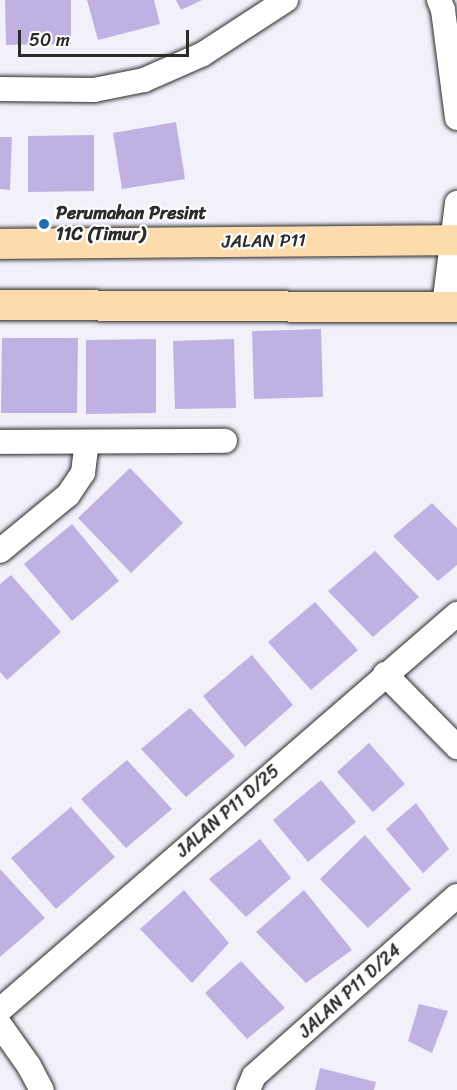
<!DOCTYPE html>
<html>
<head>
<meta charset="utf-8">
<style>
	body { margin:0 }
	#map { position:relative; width:457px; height:1090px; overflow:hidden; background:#f2f0f9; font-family:Sriracha,sans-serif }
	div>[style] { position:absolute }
	.building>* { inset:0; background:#bfb2e3 }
	.roads { filter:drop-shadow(0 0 2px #2b2b2b) drop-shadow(0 0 2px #2b2b2b) }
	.minor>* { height:24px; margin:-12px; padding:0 12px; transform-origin:12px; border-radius:12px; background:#fff }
	.major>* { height:30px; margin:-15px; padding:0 15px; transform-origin:15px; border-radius:15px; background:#fcdcac }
	.dots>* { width:16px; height:16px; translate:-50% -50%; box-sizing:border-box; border:3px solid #fff; border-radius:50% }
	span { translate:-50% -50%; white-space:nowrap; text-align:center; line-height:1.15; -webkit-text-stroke:4.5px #fff; paint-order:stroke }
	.poi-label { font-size:18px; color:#2b2b2b; font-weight:700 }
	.left { translate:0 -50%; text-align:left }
	.street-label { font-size:18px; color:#2b2b2b }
	.scale { position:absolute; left:18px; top:30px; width:171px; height:27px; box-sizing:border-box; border:3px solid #2b2b2b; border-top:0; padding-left:8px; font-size:18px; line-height:21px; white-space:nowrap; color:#2b2b2b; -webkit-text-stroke:4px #fff; paint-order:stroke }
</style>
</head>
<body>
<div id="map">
	<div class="building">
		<div style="clip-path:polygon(5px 0,71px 0,71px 44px,6px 45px)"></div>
		<div style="clip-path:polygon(87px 0,154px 0,160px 24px,98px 40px)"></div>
		<div style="clip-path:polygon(176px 0,202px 0,181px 10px)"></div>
		<div style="clip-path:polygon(176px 122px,185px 179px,122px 189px,113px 133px)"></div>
		<div style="clip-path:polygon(94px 135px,94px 191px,28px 192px,28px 136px)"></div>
		<div style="clip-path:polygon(0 137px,12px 137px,10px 190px,0 189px)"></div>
		<div style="clip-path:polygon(321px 329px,323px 397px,254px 399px,252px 331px)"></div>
		<div style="clip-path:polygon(2px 338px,78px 338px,77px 413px,1px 413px)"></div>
		<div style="clip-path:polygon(156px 339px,156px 413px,86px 414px,86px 340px)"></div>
		<div style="clip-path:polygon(234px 339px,236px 408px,175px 409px,173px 341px)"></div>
		<div style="clip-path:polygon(130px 468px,183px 523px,131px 573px,78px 518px)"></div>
		<div style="clip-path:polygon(432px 503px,457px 528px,457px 565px,438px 581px,393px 536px)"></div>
		<div style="clip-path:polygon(72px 524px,119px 581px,72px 621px,24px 564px)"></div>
		<div style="clip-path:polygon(375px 551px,419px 597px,373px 637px,328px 591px)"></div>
		<div style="clip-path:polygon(11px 575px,61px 632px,7px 680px,0 672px,0 584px)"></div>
		<div style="clip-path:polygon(315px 602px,358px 650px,311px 690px,268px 642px)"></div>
		<div style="clip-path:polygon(252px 655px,293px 705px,245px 747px,203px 696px)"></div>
		<div style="clip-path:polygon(190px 708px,235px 756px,186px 797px,141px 749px)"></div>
		<div style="clip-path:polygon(369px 743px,405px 784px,373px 812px,337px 772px)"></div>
		<div style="clip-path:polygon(127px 760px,172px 809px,126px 848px,81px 799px)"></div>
		<div style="clip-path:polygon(321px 780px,356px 822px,308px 862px,273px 820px)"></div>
		<div style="clip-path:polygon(416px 803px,449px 849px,423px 873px,386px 829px)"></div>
		<div style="clip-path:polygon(71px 807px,115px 857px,56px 909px,11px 858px)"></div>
		<div style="clip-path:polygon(365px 835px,411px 889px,368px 928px,320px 879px)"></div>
		<div style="clip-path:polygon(260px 839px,291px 878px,246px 917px,209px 879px)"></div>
		<div style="clip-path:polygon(0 869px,45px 918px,0 957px)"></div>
		<div style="clip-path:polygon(184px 890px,229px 943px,192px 983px,140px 929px)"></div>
		<div style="clip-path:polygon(304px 890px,352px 950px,306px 983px,256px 932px)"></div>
		<div style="clip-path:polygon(241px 961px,285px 1008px,247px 1039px,205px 993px)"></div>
		<div style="clip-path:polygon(419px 1004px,448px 1011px,432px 1053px,408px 1041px)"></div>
		<div style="clip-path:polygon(320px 1068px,376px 1082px,374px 1090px,315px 1090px)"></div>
	</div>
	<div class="roads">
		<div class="minor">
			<div style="left:439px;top:0;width:11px;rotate:68deg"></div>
			<div style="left:443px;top:10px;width:109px;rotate:82.6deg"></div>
			<div style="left:0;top:89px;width:94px;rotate:0.6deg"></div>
			<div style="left:94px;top:90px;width:51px;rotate:-11.3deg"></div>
			<div style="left:144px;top:80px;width:64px;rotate:-23.8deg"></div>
			<div style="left:203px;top:54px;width:99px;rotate:-33deg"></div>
			<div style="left:444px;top:306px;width:104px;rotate:-82.8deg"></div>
			<div style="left:0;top:442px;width:225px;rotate:-0.3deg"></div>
			<div style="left:0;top:551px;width:88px;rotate:-39.5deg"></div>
			<div style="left:68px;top:495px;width:27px;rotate:-56deg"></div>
			<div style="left:83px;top:473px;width:31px;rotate:-83deg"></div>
			<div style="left:385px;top:674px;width:103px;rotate:45.4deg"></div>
			<div style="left:0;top:1010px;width:605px;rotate:-40.91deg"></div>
			<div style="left:0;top:1025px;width:50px;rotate:54.7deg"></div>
			<div style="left:29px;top:1066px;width:27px;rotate:62deg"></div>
			<div style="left:248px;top:1090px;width:15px;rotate:-67deg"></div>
			<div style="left:254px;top:1076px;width:271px;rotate:-41.6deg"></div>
		</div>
		<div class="major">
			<div style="left:0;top:244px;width:457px;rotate:-0.5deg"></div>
			<div style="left:0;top:305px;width:457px;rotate:0.3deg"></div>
		</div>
	</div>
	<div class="dots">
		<div style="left:44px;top:224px;background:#1f6fb2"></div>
	</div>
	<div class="poi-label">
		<span class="left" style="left:56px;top:224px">Perumahan Presint<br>11C (Timur)</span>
	</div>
	<div class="street-label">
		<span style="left:264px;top:241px;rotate:-1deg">JALAN P11</span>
		<span style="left:228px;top:811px;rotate:-41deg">JALAN P11 D/25</span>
		<span style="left:350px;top:991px;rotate:-42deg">JALAN P11 D/24</span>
	</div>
	<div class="scale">50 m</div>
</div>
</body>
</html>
